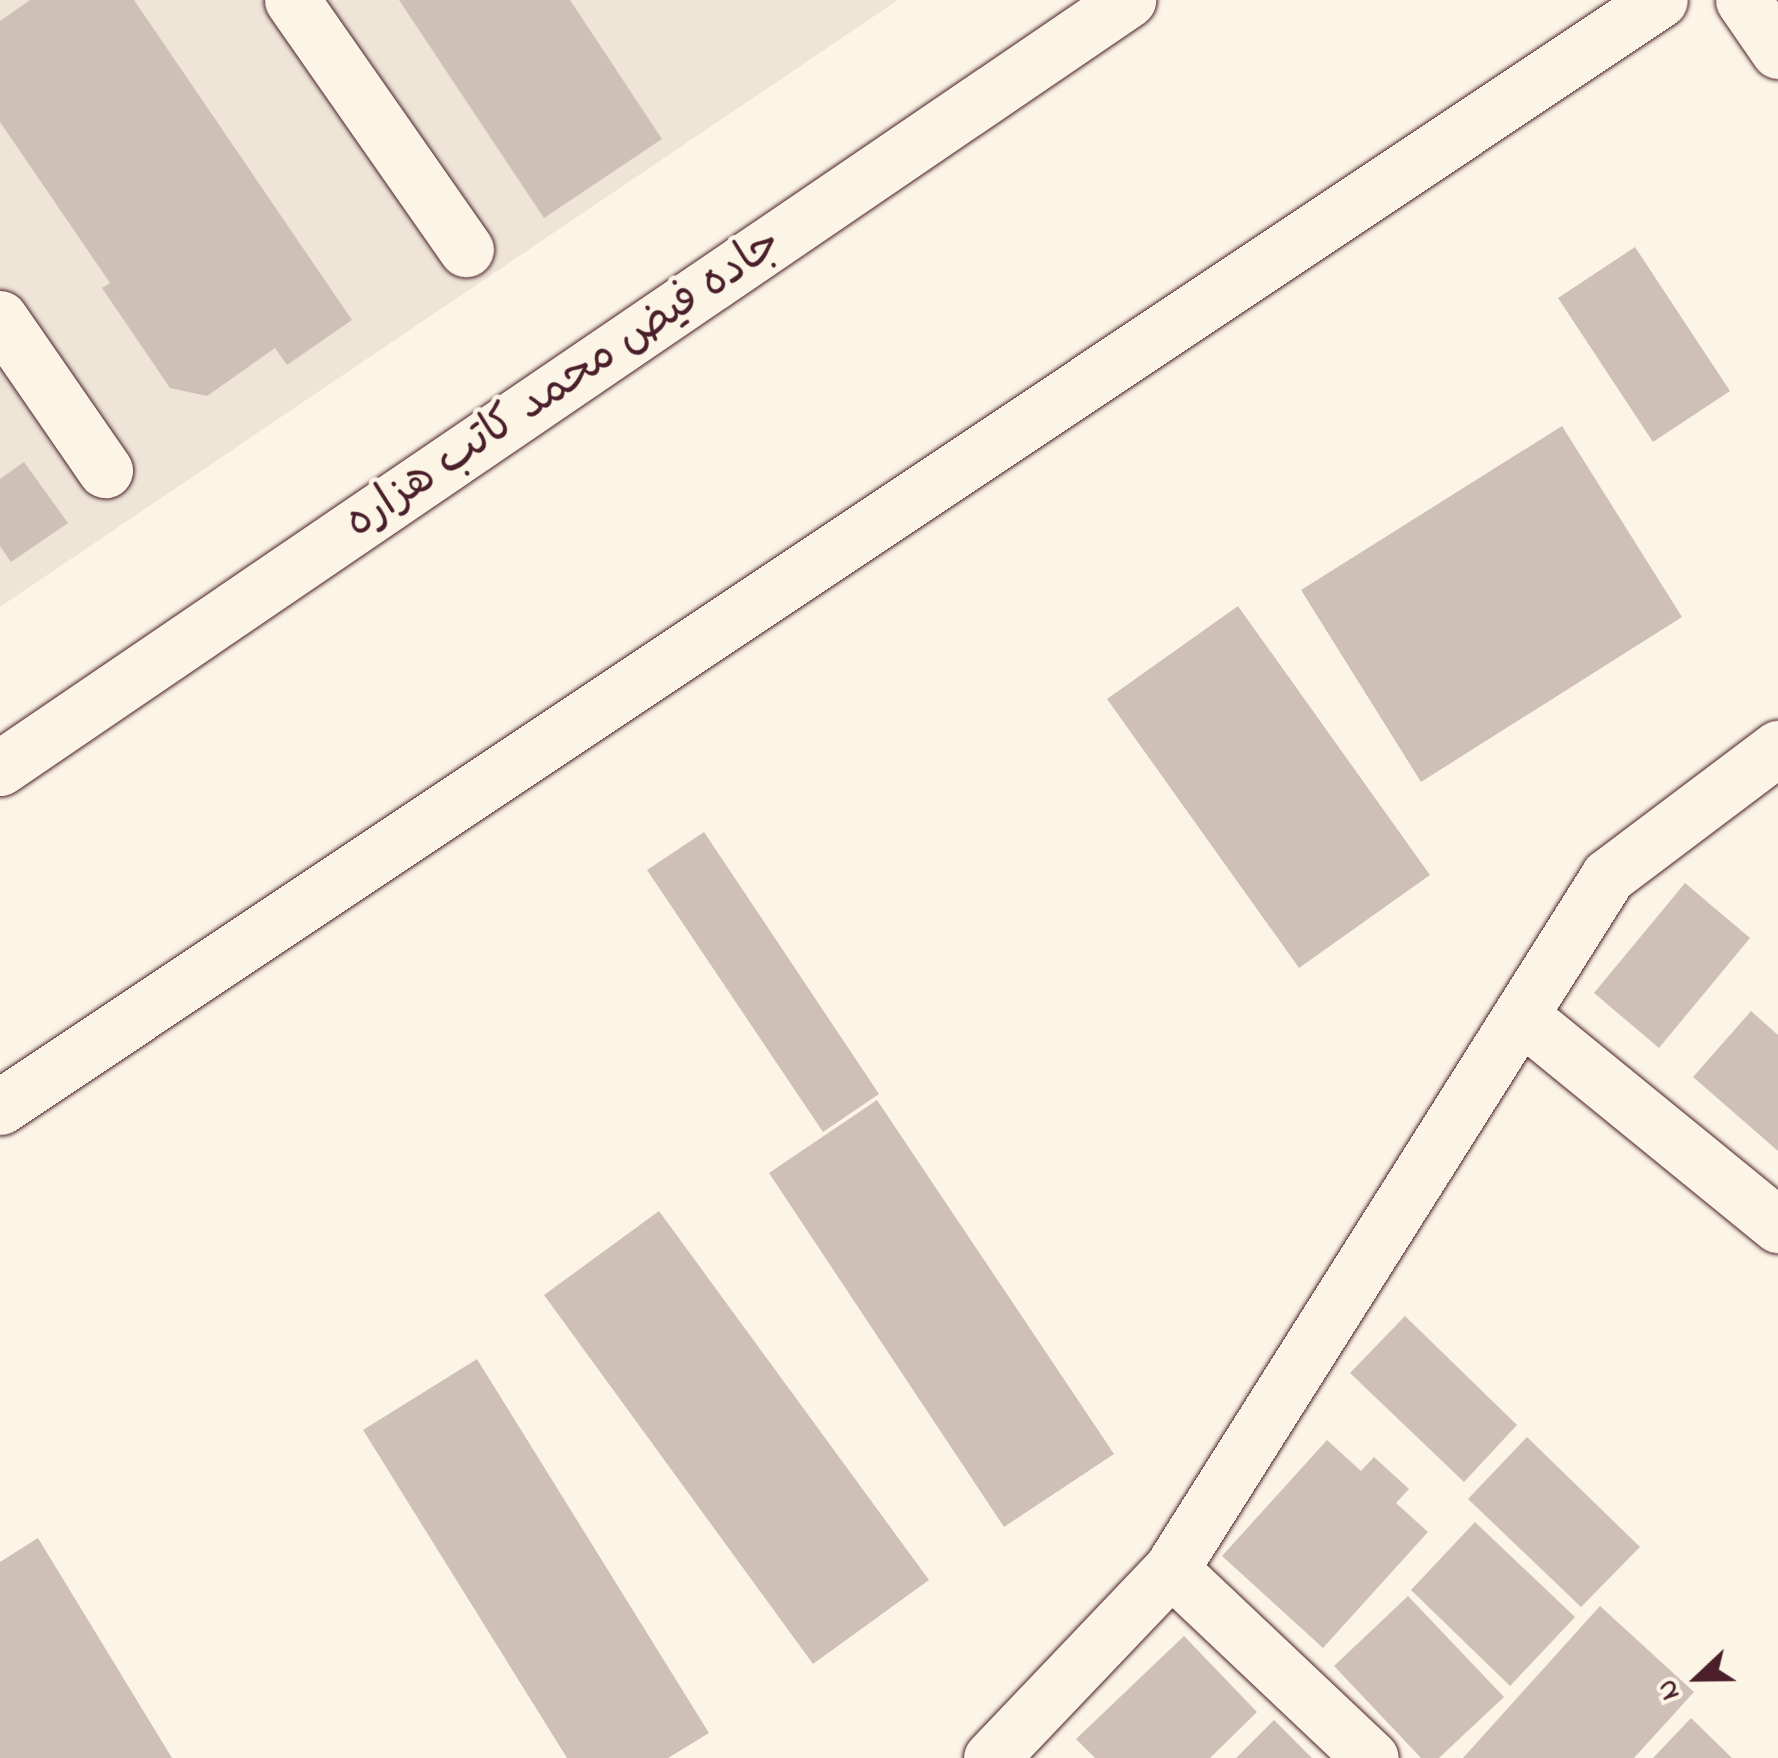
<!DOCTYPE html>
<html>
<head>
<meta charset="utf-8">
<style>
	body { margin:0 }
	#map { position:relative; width:1778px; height:1758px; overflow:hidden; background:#fcf5e5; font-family:"Indie Flower","Playpen Sans Arabic",sans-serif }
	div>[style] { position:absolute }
	.built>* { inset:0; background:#eee5d7 }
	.building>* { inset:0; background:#cfc0b7 }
	.roads { filter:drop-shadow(0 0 2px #4a1f2b) drop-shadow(0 0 2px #4a1f2b) }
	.minor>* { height:55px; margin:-27.5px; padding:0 27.5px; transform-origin:27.5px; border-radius:27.5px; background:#fcf5e5 }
	.major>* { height:55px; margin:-27.5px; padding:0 27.5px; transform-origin:27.5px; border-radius:27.5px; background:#fcf5e5 }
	span { translate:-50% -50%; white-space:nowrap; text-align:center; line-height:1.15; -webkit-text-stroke:9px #fcf5e5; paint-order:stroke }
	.street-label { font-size:45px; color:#4a1f2b }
	.north { position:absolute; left:1648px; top:1628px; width:100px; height:100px; -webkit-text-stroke:8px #fcf5e5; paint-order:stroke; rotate:248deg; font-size:28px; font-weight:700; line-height:40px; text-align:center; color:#4a1f2b }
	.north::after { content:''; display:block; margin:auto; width:35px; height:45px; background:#4a1f2b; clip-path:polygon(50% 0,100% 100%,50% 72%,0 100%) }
</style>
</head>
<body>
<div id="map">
	<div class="built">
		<div style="clip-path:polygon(0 0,898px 0,0 607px)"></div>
	</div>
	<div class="building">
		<div style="clip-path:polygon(30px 0,134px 0,352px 320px,287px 365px,275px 348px,207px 396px,170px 388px,102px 288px,110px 283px,0 122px,0 21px)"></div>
		<div style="clip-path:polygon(399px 0,570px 0,662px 139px,544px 218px)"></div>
		<div style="clip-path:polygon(1635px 247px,1730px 391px,1653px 442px,1558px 298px)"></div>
		<div style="clip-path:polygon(1562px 426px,1682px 617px,1421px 782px,1301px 590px)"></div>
		<div style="clip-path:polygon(24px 462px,68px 523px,11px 562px,0 546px,0 479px)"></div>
		<div style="clip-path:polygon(1238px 606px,1430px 875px,1299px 968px,1107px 699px)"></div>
		<div style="clip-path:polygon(704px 832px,879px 1094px,823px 1132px,647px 870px)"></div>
		<div style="clip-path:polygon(1685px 883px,1750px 938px,1659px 1048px,1594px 993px)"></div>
		<div style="clip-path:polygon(1751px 1011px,1778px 1035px,1778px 1151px,1693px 1077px)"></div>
		<div style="clip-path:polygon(877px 1100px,1114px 1454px,1004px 1527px,769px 1173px)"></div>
		<div style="clip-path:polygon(659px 1211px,929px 1580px,813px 1664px,544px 1295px)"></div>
		<div style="clip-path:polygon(1405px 1316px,1517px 1425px,1464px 1482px,1350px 1373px)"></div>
		<div style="clip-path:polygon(477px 1359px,709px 1733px,668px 1758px,567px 1758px,363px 1430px)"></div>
		<div style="clip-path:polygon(1527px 1437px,1640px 1547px,1581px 1607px,1468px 1499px)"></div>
		<div style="clip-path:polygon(1327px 1440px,1361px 1471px,1374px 1457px,1409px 1489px,1396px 1503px,1428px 1532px,1323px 1648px,1222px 1556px)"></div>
		<div style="clip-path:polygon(1475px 1522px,1575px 1617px,1510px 1686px,1411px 1590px)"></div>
		<div style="clip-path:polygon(38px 1538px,172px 1758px,0 1758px,0 1562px)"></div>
		<div style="clip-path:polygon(1408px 1596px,1504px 1697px,1439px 1758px,1421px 1758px,1334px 1666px)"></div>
		<div style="clip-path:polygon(1600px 1606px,1694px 1692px,1634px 1758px,1463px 1758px)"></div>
		<div style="clip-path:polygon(1184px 1636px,1257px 1712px,1210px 1758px,1095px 1758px,1076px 1739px)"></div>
		<div style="clip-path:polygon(1691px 1718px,1732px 1758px,1653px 1758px)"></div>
		<div style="clip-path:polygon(1274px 1720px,1312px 1758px,1236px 1758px)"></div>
	</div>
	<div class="roads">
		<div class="minor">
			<div style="left:292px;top:0;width:304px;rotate:55.1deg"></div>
			<div style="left:1743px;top:0;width:62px;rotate:55.5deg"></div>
			<div style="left:0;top:318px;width:185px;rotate:55.4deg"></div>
			<div style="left:1524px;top:1018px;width:328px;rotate:39.2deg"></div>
			<div style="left:1171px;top:1569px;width:275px;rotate:43.4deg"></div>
			<div style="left:991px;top:1758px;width:261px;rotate:-46.4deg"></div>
			<div style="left:1171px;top:1569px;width:819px;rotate:-57.76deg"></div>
			<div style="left:1608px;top:876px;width:213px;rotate:-37deg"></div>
		</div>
		<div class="major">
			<div style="left:0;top:768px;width:1365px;rotate:-34.25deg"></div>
			<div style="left:0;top:1107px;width:1995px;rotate:-33.7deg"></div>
		</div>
	</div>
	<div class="street-label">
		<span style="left:564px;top:384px;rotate:-34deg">جاده فیض محمد کاتب هزاره</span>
	</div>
	<div class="north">N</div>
</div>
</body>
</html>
